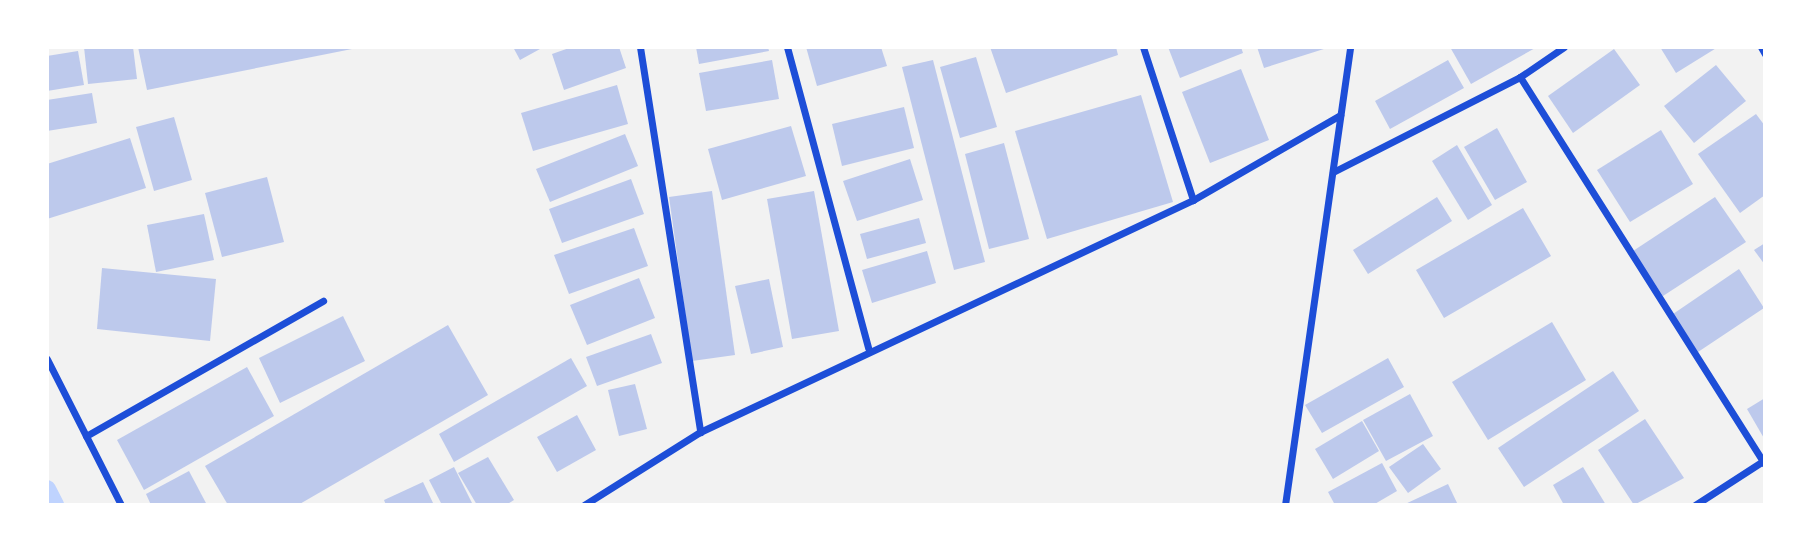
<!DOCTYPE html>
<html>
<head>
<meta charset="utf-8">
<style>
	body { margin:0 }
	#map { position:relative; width:1812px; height:552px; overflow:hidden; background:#f2f2f2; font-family:Montserrat,sans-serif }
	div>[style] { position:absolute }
	.stream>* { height:18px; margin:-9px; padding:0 9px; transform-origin:9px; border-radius:9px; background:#bfd3fe }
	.building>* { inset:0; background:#bdc9ec }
	.minor>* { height:7px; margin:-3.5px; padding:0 3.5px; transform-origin:3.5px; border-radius:3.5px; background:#1d4ed8 }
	span { translate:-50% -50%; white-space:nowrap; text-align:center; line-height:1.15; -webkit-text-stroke:5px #fff; paint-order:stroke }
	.frame { position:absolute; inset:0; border:49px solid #fff; pointer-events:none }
</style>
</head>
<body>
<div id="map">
	<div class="stream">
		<div style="left:47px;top:489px;width:18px;rotate:63deg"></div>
	</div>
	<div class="building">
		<div style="clip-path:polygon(84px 47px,133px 47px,137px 79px,88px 84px)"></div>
		<div style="clip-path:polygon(138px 47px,352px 47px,352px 49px,147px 90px)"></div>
		<div style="clip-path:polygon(513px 47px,539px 47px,540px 49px,520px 60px)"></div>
		<div style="clip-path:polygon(572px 47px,619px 47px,626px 68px,564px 90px,552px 54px)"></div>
		<div style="clip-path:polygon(696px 47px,768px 47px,769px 51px,699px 64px)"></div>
		<div style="clip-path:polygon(806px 47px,881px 47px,887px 66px,817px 86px)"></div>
		<div style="clip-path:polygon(990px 47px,1116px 47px,1118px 55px,1006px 93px)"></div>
		<div style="clip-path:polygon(1168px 47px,1241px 47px,1243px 53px,1180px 78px)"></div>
		<div style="clip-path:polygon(1257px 47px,1327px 47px,1327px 48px,1264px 68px)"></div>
		<div style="clip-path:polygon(1450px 47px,1537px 47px,1471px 84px)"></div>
		<div style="clip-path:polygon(1660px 47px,1718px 47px,1676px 73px)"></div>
		<div style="clip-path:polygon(1614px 49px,1640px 85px,1573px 133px,1548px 96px)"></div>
		<div style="clip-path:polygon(78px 51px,84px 85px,47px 91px,47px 56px)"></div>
		<div style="clip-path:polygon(976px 57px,997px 127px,960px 138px,940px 67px)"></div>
		<div style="clip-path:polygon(772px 60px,779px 99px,706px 111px,699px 73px)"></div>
		<div style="clip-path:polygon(933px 60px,985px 262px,954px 270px,902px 67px)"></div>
		<div style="clip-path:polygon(1448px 60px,1464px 88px,1390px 129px,1375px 101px)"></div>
		<div style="clip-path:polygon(1716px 65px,1746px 101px,1694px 143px,1664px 106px)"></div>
		<div style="clip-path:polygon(1241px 69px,1269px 140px,1210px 163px,1182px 92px)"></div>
		<div style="clip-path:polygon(617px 85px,628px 124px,533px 151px,521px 113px)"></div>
		<div style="clip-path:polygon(92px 93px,97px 123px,47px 131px,47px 100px)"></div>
		<div style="clip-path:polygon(1141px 95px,1173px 202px,1047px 239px,1015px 131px)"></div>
		<div style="clip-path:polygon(904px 107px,914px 148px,842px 166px,832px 124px)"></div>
		<div style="clip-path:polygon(1756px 114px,1765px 126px,1765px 195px,1740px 213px,1698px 154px)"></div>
		<div style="clip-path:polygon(174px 117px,192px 180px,154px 191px,136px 127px)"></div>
		<div style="clip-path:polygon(791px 126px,806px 176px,722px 200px,708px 149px)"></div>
		<div style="clip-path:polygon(1497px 128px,1527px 182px,1495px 200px,1464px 147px)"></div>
		<div style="clip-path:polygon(1661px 130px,1693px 184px,1630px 222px,1597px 170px)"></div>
		<div style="clip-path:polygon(625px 134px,638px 166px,550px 202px,536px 169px)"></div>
		<div style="clip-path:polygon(130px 138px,146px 188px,47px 219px,47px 164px)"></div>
		<div style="clip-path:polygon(1004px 143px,1029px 239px,989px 249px,965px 154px)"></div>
		<div style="clip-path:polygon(1457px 145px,1492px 205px,1468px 220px,1432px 161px)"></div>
		<div style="clip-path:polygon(910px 159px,923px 200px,857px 221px,843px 181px)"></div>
		<div style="clip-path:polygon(267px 177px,284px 242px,222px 257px,205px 193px)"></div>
		<div style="clip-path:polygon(631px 179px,644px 214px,562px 243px,549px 209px)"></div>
		<div style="clip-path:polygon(712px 191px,735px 355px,692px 361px,669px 197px)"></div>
		<div style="clip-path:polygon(814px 191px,839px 331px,792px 339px,767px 199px)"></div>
		<div style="clip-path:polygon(1437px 197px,1452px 221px,1368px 274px,1353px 250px)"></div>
		<div style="clip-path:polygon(1715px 197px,1746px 242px,1663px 296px,1633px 251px)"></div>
		<div style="clip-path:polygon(1523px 208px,1551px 256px,1444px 318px,1416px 270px)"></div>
		<div style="clip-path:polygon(204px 214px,214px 260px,156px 272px,147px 225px)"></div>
		<div style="clip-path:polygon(919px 218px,926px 243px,867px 259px,860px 234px)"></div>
		<div style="clip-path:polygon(634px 228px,648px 266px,569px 294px,554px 255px)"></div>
		<div style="clip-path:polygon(1765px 243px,1765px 265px,1754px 250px)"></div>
		<div style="clip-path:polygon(927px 251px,936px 283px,872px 303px,862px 270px)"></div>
		<div style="clip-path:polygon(102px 268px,216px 279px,210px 341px,97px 329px)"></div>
		<div style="clip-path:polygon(1739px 269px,1764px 308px,1698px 352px,1673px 314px)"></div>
		<div style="clip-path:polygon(639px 278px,655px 318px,587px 345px,570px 305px)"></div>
		<div style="clip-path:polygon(769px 279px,783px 347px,751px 354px,735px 286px)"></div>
		<div style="clip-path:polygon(343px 316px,365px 361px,280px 403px,259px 358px)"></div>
		<div style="clip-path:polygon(1552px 322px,1586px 380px,1488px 440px,1452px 382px)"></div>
		<div style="clip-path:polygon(448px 325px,488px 395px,298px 505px,228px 505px,205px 466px)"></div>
		<div style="clip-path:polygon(651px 334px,662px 363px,597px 386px,586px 357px)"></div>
		<div style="clip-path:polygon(571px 358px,587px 386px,454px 462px,439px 434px)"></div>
		<div style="clip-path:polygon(1388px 358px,1404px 387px,1322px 433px,1305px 405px)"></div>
		<div style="clip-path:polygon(247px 367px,274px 416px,144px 490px,117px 440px)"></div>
		<div style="clip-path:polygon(1613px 371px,1639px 411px,1524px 487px,1498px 448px)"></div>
		<div style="clip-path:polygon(635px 384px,647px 429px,619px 436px,608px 390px)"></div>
		<div style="clip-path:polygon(1410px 394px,1433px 436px,1386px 461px,1363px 420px)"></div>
		<div style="clip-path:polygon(1765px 398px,1765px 440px,1747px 409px)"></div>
		<div style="clip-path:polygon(577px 415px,596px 450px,557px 472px,537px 437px)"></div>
		<div style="clip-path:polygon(1645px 419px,1684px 478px,1634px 505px,1598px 450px)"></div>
		<div style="clip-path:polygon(1362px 421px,1379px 451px,1333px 479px,1315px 449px)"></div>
		<div style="clip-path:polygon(1423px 444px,1441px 469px,1408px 493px,1389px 467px)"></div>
		<div style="clip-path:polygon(488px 457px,514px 500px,506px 505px,477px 505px,458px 473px)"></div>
		<div style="clip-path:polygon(1382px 463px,1397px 491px,1373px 505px,1335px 505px,1328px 492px)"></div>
		<div style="clip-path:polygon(454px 467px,473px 505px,442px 505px,429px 480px)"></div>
		<div style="clip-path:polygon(1583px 467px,1606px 505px,1564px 505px,1553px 485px)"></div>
		<div style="clip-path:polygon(189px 471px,207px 505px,151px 505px,146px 494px)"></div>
		<div style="clip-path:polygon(423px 482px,434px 505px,386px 505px,384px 500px)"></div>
		<div style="clip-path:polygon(1448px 484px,1458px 505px,1403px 505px)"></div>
	</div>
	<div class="minor">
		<div style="left:640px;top:47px;width:390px;rotate:81.1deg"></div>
		<div style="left:787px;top:47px;width:312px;rotate:74.9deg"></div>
		<div style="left:1143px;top:47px;width:161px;rotate:71.9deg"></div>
		<div style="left:1761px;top:47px;width:8px;rotate:60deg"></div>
		<div style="left:1520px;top:77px;width:458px;rotate:57.7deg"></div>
		<div style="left:1333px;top:172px;width:210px;rotate:-26.9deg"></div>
		<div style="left:1520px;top:77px;width:53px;rotate:-34.3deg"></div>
		<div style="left:47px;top:359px;width:164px;rotate:63.1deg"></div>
		<div style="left:86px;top:436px;width:273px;rotate:-29.7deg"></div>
		<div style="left:584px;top:505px;width:137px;rotate:-32.2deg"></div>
		<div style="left:700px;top:432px;width:545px;rotate:-25.2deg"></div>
		<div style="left:1193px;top:200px;width:170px;rotate:-30deg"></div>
		<div style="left:1285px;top:505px;width:463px;rotate:-81.9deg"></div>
		<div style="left:1695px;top:505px;width:81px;rotate:-32.9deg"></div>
	</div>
	<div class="frame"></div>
</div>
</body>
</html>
